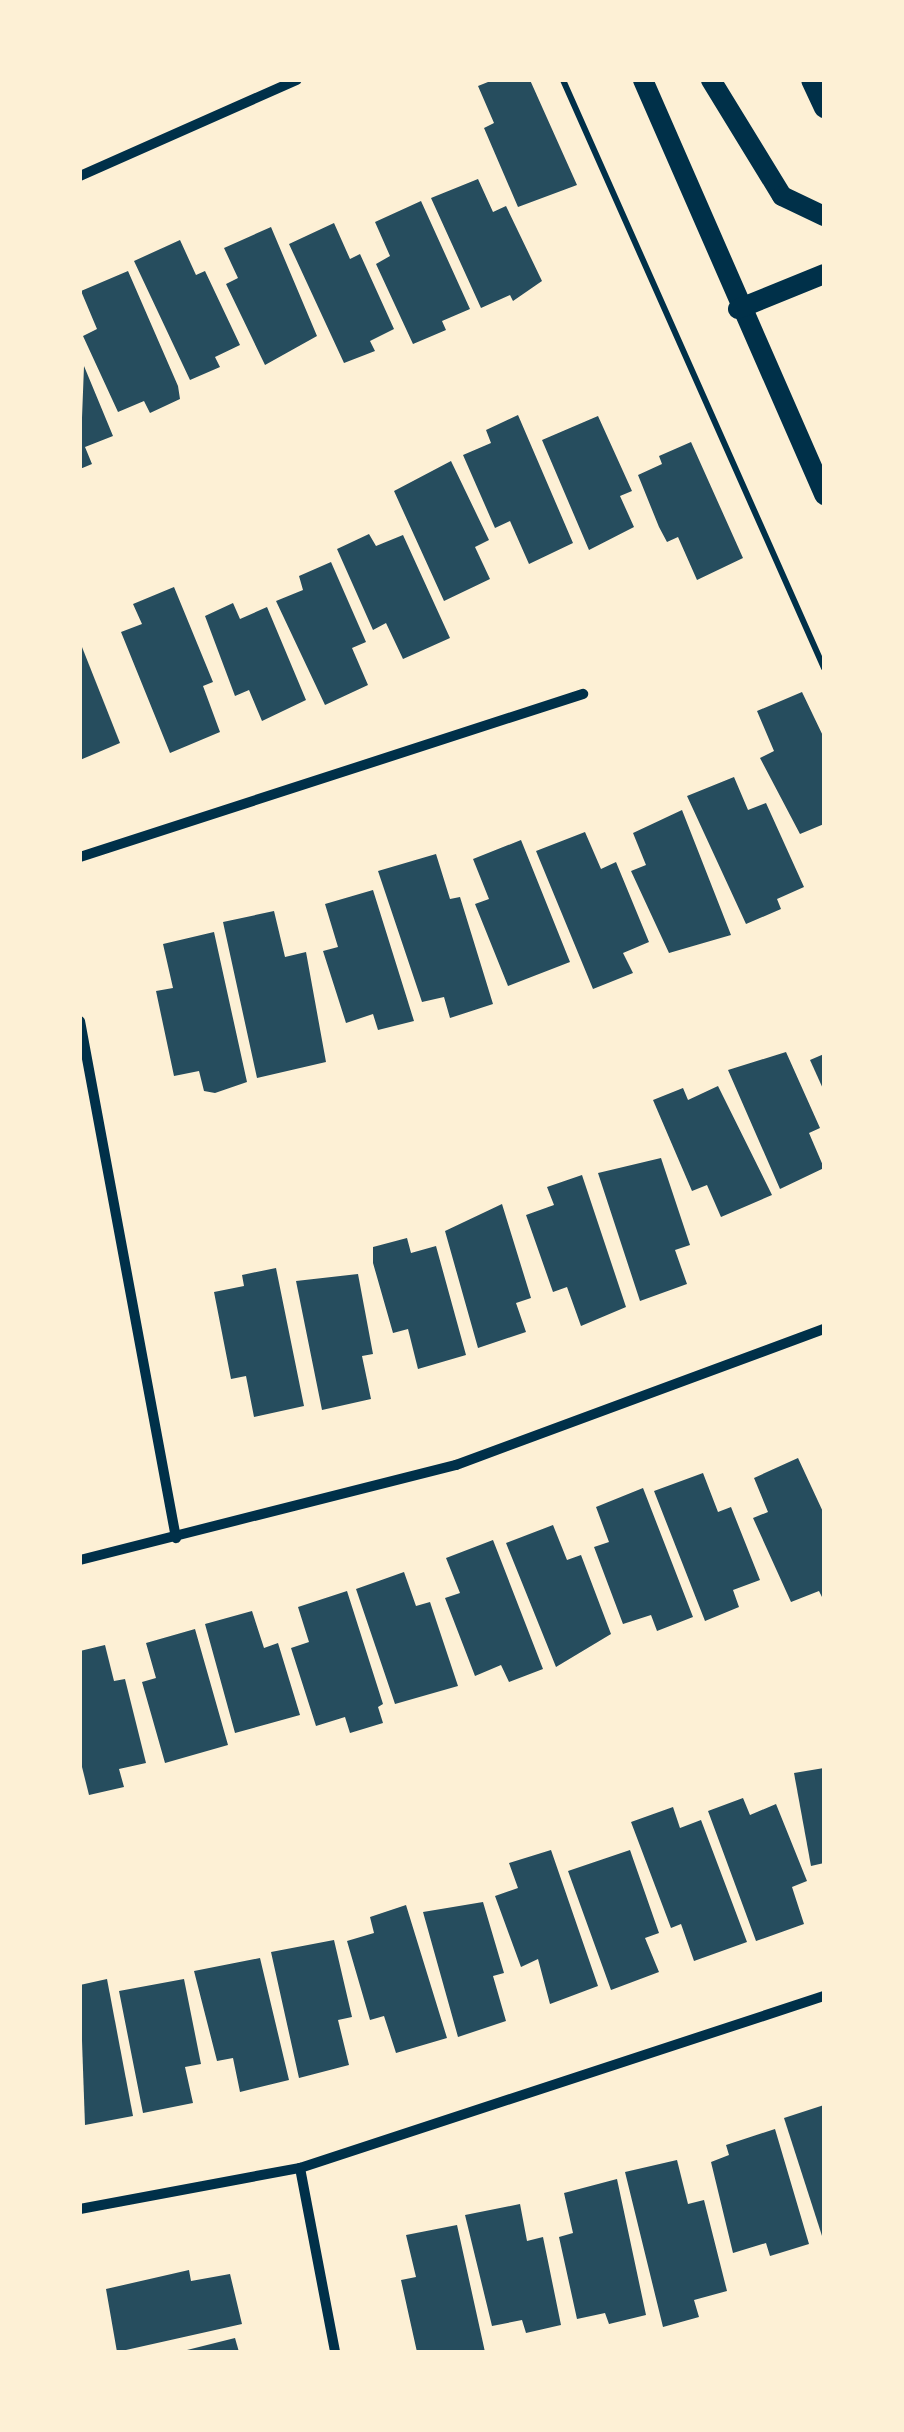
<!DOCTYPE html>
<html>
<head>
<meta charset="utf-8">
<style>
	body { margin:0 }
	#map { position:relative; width:904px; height:2432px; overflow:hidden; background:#fdf0d5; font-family:"Source Serif 4",serif }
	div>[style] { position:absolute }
	.building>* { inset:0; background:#264d5e }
	.path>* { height:6px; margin:-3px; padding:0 3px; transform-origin:3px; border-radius:3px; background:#003049 }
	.minor>* { height:10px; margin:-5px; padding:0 5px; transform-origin:5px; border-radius:5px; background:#003049 }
	.secondary>* { height:20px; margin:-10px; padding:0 10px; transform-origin:10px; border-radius:10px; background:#003049 }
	span { translate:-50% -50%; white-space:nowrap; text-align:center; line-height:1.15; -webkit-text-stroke:10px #fdf0d5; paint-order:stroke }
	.frame { position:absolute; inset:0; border:82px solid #fdf0d5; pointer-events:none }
</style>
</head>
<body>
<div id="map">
	<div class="building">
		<div style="clip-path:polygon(493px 80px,530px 80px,577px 185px,518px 207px,484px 128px,494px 123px,478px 86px)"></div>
		<div style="clip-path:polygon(478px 179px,493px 212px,506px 206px,542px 281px,513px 301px,510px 295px,481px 308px,431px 198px)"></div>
		<div style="clip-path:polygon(421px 201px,470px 309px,442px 321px,446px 330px,413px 344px,376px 264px,390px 256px,375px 222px)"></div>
		<div style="clip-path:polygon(334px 223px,350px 259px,360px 254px,394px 329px,370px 341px,375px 351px,344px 363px,289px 244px)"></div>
		<div style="clip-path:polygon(271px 227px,317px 336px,265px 365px,226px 284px,238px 278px,224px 248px)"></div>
		<div style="clip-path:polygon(180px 240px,196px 275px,205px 271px,240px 345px,215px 357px,220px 367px,190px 380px,134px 261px)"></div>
		<div style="clip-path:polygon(128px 271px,178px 386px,180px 399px,150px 413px,144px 401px,118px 412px,83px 336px,97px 329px,81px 291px)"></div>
		<div style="clip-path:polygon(84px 366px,113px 436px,85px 447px,92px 464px,80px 469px)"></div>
		<div style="clip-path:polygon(518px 415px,573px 543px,529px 564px,510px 521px,495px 528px,463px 455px,491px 443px,486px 430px)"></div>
		<div style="clip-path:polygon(598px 416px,632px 491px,620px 496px,634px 527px,589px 550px,542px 440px)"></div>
		<div style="clip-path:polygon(691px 442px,743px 558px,697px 580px,678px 537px,667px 542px,659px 527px,638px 475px,662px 464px,659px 456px)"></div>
		<div style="clip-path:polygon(451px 461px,489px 540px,475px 547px,490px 579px,444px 601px,394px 491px)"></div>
		<div style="clip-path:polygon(369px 534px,376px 546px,403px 535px,450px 638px,403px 659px,386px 623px,373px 630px,337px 549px)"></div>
		<div style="clip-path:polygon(331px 562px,366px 642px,352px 648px,368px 685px,325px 705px,276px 601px,303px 590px,299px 576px)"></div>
		<div style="clip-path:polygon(174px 587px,213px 682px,203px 686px,220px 732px,170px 753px,121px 632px,142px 624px,133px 604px)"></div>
		<div style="clip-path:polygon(233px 603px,240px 619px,267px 607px,306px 700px,262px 721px,249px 690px,235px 696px,205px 616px)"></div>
		<div style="clip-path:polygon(80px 642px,120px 743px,80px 760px)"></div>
		<div style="clip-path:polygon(802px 692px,824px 738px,824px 824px,800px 834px,760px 758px,774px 751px,757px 711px)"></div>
		<div style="clip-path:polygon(734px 777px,748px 810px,766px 803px,804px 887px,777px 899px,781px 909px,746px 924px,687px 796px)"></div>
		<div style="clip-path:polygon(682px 810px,731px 935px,669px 953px,631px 871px,646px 865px,633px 833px)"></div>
		<div style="clip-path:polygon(585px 832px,601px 869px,616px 862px,649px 942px,623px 953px,633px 973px,593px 989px,536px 851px)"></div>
		<div style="clip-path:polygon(521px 840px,570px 962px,508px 986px,475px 904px,489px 899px,473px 859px)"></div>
		<div style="clip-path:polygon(436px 854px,450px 899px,460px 897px,493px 1004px,450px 1018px,444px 997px,422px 1002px,378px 871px)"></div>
		<div style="clip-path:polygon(373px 890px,414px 1021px,378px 1030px,373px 1014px,346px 1023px,323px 951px,338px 947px,325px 904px)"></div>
		<div style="clip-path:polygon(274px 911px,285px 957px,306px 952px,326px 1062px,257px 1078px,223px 922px)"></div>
		<div style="clip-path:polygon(214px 932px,247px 1082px,215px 1093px,204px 1091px,199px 1071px,174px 1076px,156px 991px,173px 988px,163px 944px)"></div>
		<div style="clip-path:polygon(786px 1052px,820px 1128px,809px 1133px,824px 1168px,780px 1189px,728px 1070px)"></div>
		<div style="clip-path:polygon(824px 1054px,824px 1091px,810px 1060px)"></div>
		<div style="clip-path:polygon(718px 1086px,772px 1195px,721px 1217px,707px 1185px,692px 1191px,653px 1100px,683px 1088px,688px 1100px)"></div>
		<div style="clip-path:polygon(661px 1158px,690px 1245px,675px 1250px,687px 1284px,640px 1301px,598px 1173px)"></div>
		<div style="clip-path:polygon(582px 1175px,626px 1307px,581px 1326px,567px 1287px,553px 1292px,526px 1215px,554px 1205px,547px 1187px)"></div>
		<div style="clip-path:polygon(502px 1204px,531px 1298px,516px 1303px,526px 1332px,478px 1348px,445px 1231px)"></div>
		<div style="clip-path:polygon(407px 1238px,411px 1253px,436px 1246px,466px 1355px,418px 1369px,408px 1329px,393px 1333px,373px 1263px,373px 1247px)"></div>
		<div style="clip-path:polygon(276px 1268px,304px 1406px,254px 1417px,246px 1376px,231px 1379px,214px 1292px,244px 1286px,242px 1275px)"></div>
		<div style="clip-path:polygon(358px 1274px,373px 1354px,362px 1356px,371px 1399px,322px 1410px,296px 1281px)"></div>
		<div style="clip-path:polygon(798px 1458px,824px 1514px,824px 1601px,819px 1591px,791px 1602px,753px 1518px,768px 1512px,754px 1478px)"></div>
		<div style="clip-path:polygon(703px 1473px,718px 1512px,731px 1507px,760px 1580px,733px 1590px,739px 1607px,705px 1621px,654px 1491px)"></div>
		<div style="clip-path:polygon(643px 1488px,693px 1617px,657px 1631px,651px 1615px,623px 1624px,594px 1547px,609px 1542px,596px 1507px)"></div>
		<div style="clip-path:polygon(553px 1525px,567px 1560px,581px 1555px,611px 1634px,556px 1667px,506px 1543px)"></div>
		<div style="clip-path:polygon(493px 1540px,543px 1669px,509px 1682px,501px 1665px,475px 1676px,445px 1598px,460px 1593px,446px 1558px)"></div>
		<div style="clip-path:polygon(404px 1572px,416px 1606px,430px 1602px,458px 1686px,395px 1704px,356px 1589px)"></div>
		<div style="clip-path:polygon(347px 1591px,383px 1704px,378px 1707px,383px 1723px,350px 1733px,345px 1717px,316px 1726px,291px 1648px,309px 1642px,298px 1607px)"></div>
		<div style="clip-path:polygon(252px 1611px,264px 1648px,278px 1643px,300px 1715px,235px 1733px,205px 1624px)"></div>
		<div style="clip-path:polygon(195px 1629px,228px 1745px,165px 1763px,142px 1682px,156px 1678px,146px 1643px)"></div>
		<div style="clip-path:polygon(105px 1645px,114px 1681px,125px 1679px,146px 1763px,119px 1769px,124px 1787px,89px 1795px,80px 1759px,80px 1651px)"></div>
		<div style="clip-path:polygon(824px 1768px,824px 1863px,811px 1866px,794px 1773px)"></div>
		<div style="clip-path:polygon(743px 1798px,750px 1815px,776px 1804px,807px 1881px,792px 1887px,804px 1924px,756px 1941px,708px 1811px)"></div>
		<div style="clip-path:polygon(673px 1807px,680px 1828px,701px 1820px,747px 1942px,694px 1961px,681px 1924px,671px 1928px,631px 1822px)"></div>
		<div style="clip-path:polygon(551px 1850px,598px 1986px,550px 2004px,538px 1959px,521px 1967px,495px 1896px,518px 1888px,509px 1863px)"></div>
		<div style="clip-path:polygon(630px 1850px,659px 1933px,645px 1938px,659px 1972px,611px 1990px,568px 1871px)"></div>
		<div style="clip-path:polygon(483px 1902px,504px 1973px,493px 1976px,506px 2021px,458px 2037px,423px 1912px)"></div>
		<div style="clip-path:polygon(406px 1905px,447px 2038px,396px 2053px,384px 2016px,370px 2020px,347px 1941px,374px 1933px,370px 1917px)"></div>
		<div style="clip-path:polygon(334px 1940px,352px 2017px,338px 2020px,349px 2065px,299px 2078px,271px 1952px)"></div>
		<div style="clip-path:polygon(260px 1958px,289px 2080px,240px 2092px,233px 2058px,217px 2061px,194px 1971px)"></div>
		<div style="clip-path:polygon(107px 1979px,133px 2116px,85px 2125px,80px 1985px)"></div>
		<div style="clip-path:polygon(184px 1979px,201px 2064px,185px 2067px,193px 2103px,143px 2113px,119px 1991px)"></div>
		<div style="clip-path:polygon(824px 2105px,824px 2238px,823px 2239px,784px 2118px)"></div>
		<div style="clip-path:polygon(775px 2129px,809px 2244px,770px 2256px,766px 2243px,733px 2253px,711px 2162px,729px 2155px,726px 2145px)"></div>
		<div style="clip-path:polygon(677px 2160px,688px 2204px,704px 2200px,727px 2291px,694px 2300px,699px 2317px,663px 2327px,625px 2172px)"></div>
		<div style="clip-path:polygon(617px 2179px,646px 2315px,609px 2324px,605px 2313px,577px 2319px,559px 2237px,573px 2233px,564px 2193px)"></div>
		<div style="clip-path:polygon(520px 2204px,527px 2241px,543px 2237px,561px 2325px,526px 2333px,522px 2320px,492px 2326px,465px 2215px)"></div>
		<div style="clip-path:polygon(457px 2225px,485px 2352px,417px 2352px,401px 2280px,416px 2277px,406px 2235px)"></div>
		<div style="clip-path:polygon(189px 2270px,191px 2281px,230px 2274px,242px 2324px,117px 2352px,106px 2289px)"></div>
		<div style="clip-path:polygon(235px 2338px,239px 2352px,183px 2352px,183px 2351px)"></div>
	</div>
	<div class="path">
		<div style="left:563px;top:80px;width:643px;rotate:66.06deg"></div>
	</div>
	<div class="minor">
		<div style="left:80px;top:176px;width:237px;rotate:-23.9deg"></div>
		<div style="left:80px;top:857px;width:529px;rotate:-17.96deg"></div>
		<div style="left:80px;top:1021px;width:526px;rotate:79.48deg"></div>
		<div style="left:80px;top:1560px;width:388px;rotate:-14.2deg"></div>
		<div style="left:456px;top:1465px;width:392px;rotate:-20.3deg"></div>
		<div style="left:300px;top:2168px;width:187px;rotate:79.2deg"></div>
		<div style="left:80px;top:2209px;width:224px;rotate:-10.6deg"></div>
		<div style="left:300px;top:2168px;width:552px;rotate:-18.17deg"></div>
	</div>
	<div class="secondary">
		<div style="left:643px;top:80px;width:453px;rotate:66.4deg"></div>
		<div style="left:711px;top:80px;width:136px;rotate:58.5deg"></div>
		<div style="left:782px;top:196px;width:47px;rotate:25.5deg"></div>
		<div style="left:811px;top:80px;width:31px;rotate:65deg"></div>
		<div style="left:738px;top:309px;width:93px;rotate:-22.1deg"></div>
	</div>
	<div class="frame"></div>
</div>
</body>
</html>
